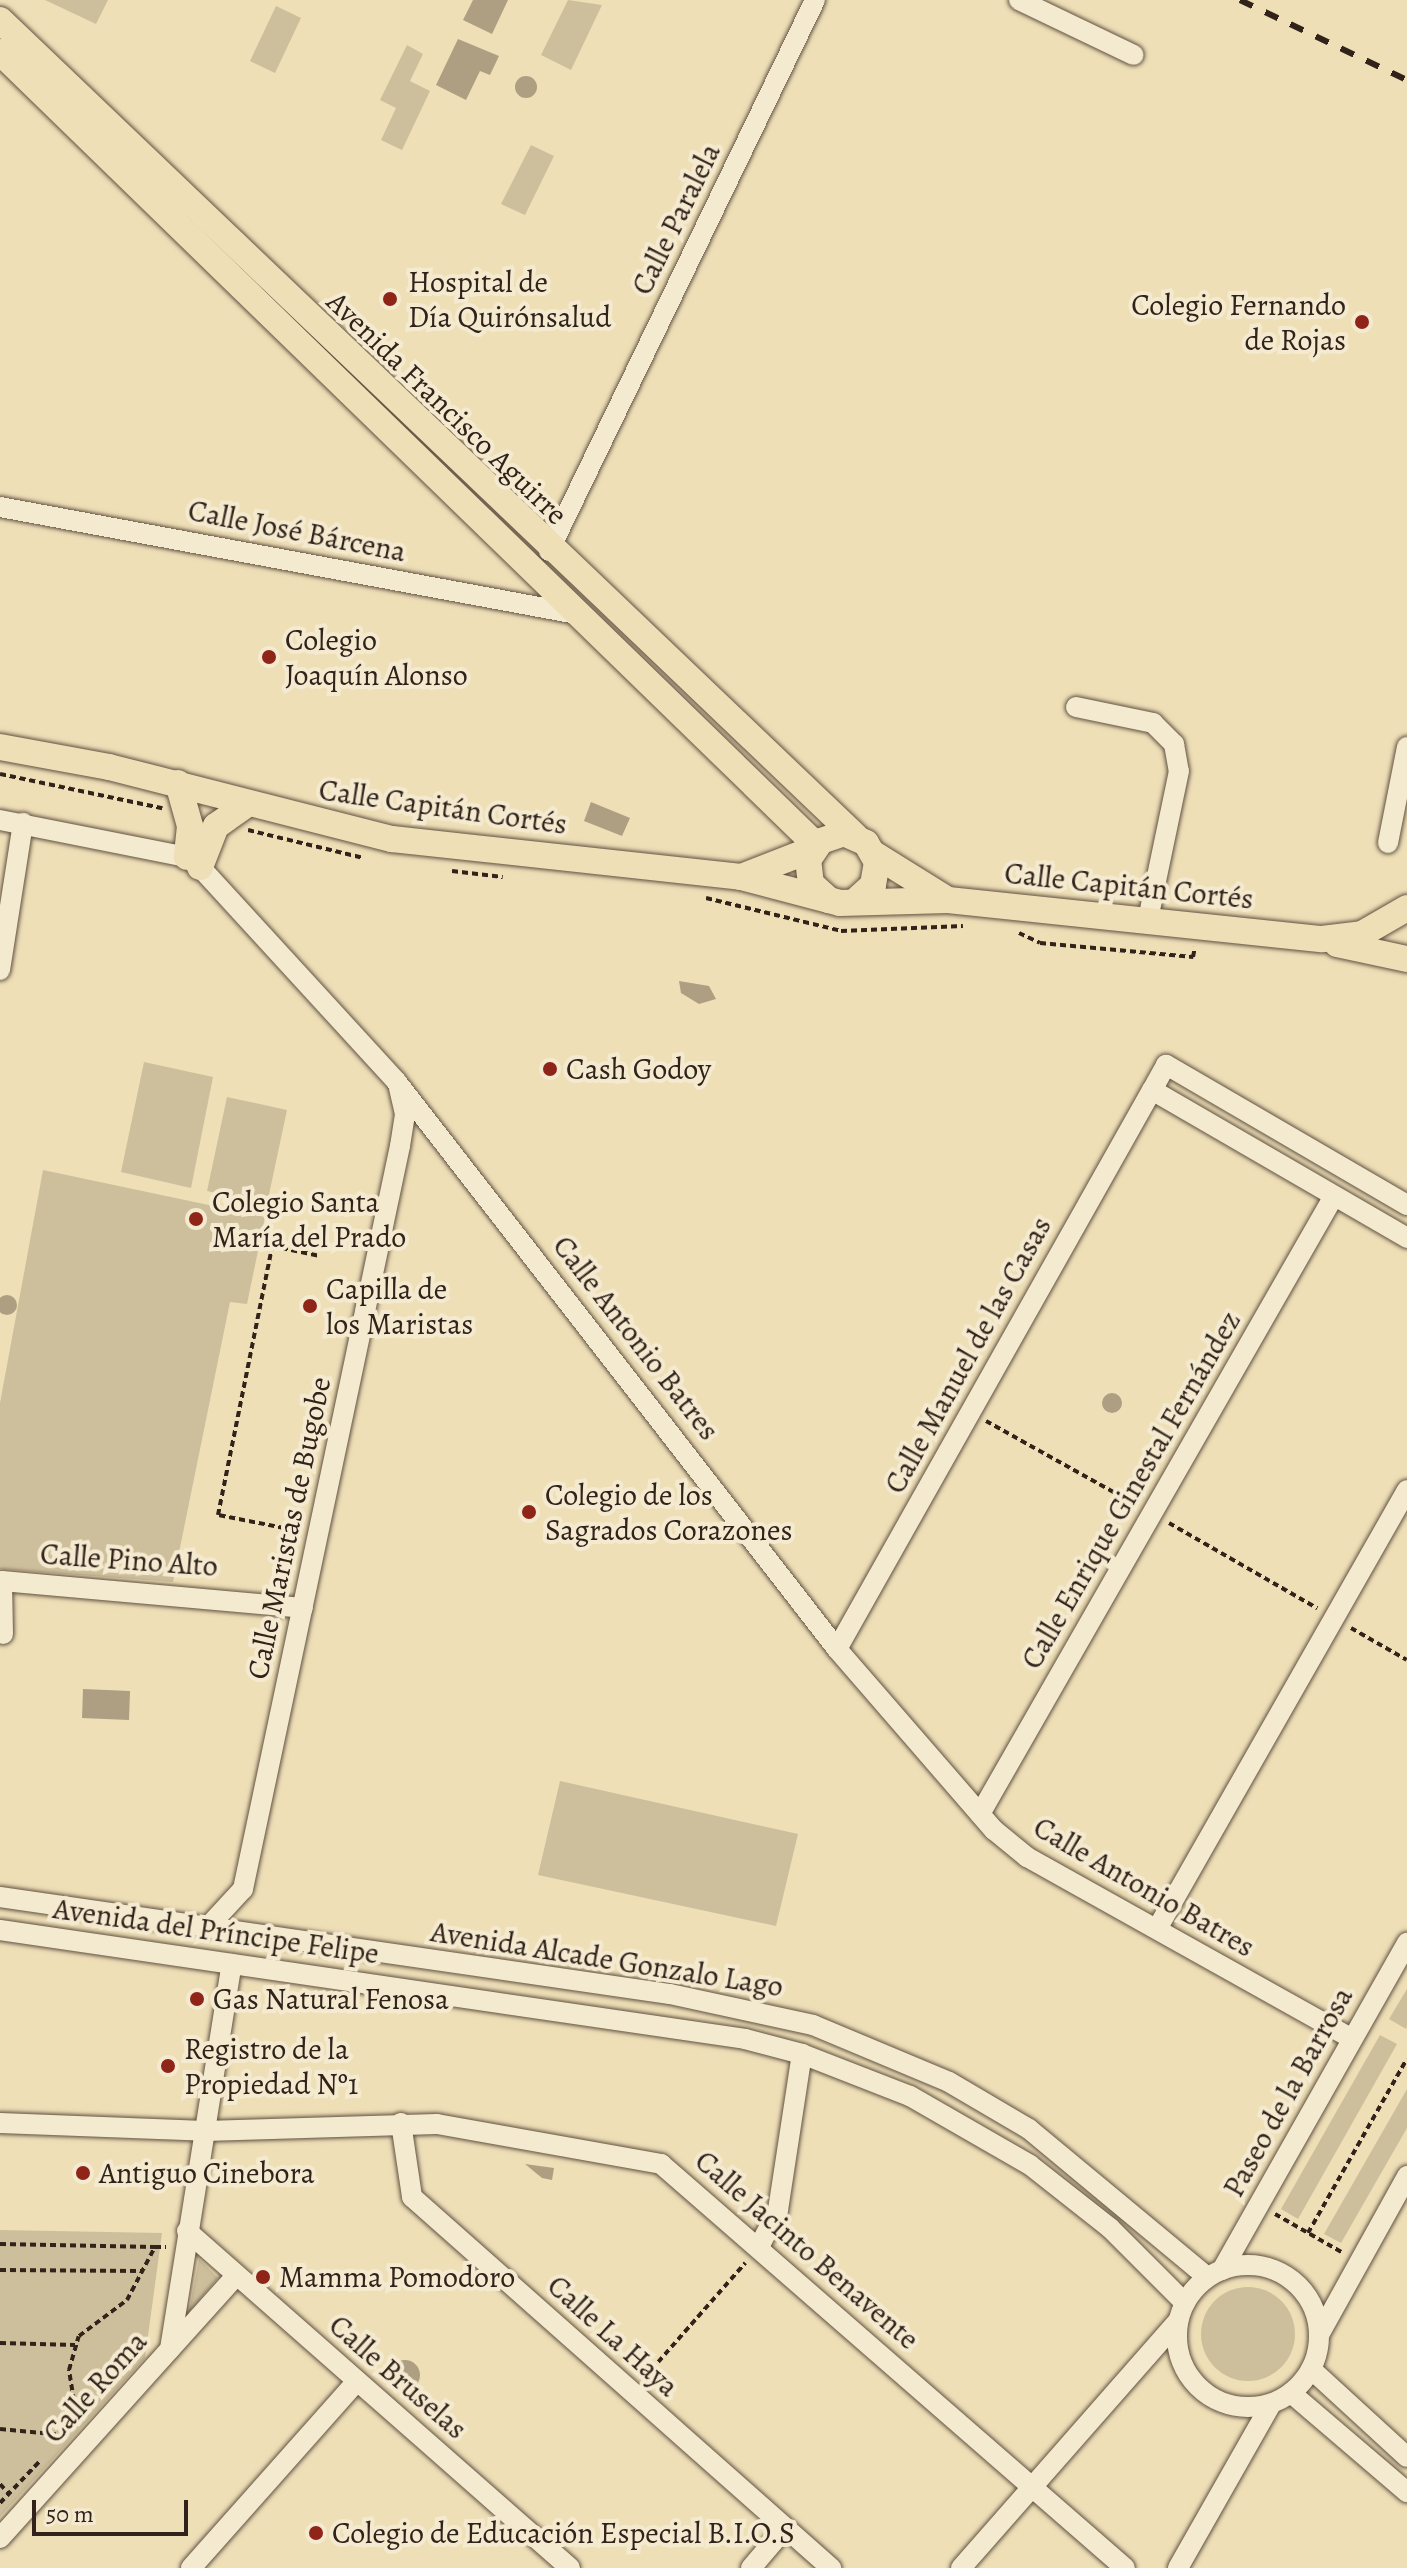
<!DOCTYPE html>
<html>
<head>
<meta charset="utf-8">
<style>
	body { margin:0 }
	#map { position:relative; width:1407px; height:2568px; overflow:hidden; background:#eedfb7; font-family:Alegreya,serif }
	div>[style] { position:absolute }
	.green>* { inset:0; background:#cebf9c }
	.round { border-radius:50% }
	.water>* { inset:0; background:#ae9f82 }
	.path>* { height:4px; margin-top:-2px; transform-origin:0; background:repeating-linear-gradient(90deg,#31221a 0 6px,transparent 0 10px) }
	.roads { filter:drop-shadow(0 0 2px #605141) drop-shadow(0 0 2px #605141) }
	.minor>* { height:20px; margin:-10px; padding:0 10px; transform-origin:10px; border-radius:10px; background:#f4ead0 }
	.minor>.ring { margin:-10px; padding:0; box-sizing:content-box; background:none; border:20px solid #f4ead0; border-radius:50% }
	.major>* { height:26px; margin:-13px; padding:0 13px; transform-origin:13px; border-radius:13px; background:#eedfb7 }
	.rail>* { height:6px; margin-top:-3px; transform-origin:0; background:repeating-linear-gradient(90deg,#31221a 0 14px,transparent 0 28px) }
	.dots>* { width:22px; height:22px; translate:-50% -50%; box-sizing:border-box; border:4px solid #f4ead0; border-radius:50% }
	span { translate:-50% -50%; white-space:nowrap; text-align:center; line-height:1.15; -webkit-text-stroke:8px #f4ead0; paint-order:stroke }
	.street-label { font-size:30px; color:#31221a }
	.poi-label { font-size:30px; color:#31221a }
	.left { translate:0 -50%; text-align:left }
	.right { translate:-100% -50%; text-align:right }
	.scale { position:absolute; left:32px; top:2500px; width:156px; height:36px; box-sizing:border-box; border:4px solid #31221a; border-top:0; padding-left:10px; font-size:24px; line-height:28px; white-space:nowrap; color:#31221a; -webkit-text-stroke:6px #f4ead0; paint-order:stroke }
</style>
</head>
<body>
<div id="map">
	<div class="green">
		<div style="clip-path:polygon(45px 0,108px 0,96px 24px)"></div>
		<div style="clip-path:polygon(568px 0,602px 5px,571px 70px,541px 55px)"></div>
		<div style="clip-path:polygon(276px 6px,301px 18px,275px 73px,250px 61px)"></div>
		<div style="clip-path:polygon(407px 45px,423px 54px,410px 81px,430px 91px,402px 150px,381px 140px,396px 108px,380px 100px)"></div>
		<div style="clip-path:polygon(531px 145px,554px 156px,525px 215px,501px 204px)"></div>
		<div style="clip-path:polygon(144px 1062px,213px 1077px,191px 1188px,121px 1172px)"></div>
		<div style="clip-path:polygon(227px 1097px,287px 1110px,267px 1204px,207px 1191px)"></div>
		<div style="clip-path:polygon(43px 1170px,265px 1217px,247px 1304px,230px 1302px,173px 1582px,0 1569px,0 1403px)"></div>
		<div style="clip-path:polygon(560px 1781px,798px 1834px,776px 1926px,538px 1875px)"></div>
		<div style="clip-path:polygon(1407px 1989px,1407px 2026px,1406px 2029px,1389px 2019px)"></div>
		<div style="clip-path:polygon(1380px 2035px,1397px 2044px,1298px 2219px,1281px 2209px)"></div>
		<div style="clip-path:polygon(1407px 2089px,1407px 2128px,1341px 2243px,1324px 2234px)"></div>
		<div style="clip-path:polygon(0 2230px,162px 2233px,145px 2358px,0 2517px)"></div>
		<div style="clip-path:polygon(199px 2259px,218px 2278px,189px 2312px)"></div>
		<div class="round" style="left:1201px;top:2287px;width:94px;height:94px"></div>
	</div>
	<div class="water">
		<div style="clip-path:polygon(473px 0,508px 0,492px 34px,463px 20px)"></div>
		<div style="clip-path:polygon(458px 39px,499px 56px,490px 75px,480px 71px,466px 100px,436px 85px)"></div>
		<div class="round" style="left:515px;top:76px;width:22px;height:22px"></div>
		<div style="clip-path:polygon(591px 802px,630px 818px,622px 836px,584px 821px)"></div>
		<div style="clip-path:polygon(679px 981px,709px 986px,716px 999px,699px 1004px,681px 993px)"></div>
		<div class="round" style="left:-3px;top:1295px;width:20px;height:20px"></div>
		<div class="round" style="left:1102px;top:1393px;width:20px;height:20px"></div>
		<div style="clip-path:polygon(83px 1689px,130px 1691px,129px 1720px,82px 1718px)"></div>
		<div style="clip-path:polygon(525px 2164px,554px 2168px,552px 2180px,542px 2178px)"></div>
		<div class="round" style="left:390px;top:2360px;width:30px;height:30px"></div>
	</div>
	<div class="path">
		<div style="left:0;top:774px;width:166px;rotate:11.9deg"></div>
		<div style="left:248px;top:830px;width:119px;rotate:13.6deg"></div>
		<div style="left:452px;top:871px;width:51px;rotate:6.7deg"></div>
		<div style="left:706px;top:898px;width:139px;rotate:13.7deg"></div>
		<div style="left:841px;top:931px;width:122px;rotate:-2.3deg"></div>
		<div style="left:1019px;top:933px;width:23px;rotate:25deg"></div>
		<div style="left:1040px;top:943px;width:154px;rotate:5.2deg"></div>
		<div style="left:1193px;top:957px;width:10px;rotate:-79deg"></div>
		<div style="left:986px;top:1421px;width:171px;rotate:29.1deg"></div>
		<div style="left:1169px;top:1523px;width:171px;rotate:29.9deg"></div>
		<div style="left:294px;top:1530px;width:77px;rotate:-168.8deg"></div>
		<div style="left:218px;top:1515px;width:274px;rotate:-78.6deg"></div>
		<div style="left:272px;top:1246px;width:49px;rotate:11.8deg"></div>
		<div style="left:1351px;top:1628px;width:64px;rotate:29.7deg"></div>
		<div style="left:1275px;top:2214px;width:78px;rotate:29.8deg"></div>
		<div style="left:1308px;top:2233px;width:200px;rotate:-60.4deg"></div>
		<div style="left:0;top:2244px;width:155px;rotate:1.1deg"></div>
		<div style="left:0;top:2270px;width:142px;rotate:0.4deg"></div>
		<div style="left:0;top:2343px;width:75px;rotate:1.5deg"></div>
		<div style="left:645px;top:2377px;width:152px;rotate:-48.7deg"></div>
		<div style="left:77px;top:2420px;width:51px;rotate:-99.1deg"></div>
		<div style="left:69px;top:2370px;width:35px;rotate:-74deg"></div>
		<div style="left:79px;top:2336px;width:60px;rotate:-36.9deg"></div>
		<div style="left:127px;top:2300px;width:60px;rotate:-62.2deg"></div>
		<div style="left:155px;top:2247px;width:11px"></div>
		<div style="left:0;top:2429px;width:63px;rotate:5.4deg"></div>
		<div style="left:0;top:2484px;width:13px;rotate:48deg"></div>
		<div style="left:0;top:2503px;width:57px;rotate:-46.4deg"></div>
	</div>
	<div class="roads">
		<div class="minor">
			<div style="left:1019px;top:0;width:127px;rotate:25.6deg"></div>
			<div style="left:0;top:507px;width:592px;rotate:10.51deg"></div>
			<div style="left:549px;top:551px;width:612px;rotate:-64.23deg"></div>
			<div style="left:1076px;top:707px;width:79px;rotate:11.7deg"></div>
			<div style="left:1153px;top:723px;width:30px;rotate:45deg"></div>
			<div style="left:1174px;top:744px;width:27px;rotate:80deg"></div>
			<div style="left:1179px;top:771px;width:152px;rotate:101.8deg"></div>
			<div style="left:0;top:820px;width:191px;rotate:11.2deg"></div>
			<div style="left:187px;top:857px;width:16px;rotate:38deg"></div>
			<div style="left:200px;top:867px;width:290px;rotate:47.5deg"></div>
			<div style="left:396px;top:1081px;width:719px;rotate:52.17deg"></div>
			<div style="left:837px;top:1649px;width:240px;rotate:49.1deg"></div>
			<div style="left:994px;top:1830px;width:43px;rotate:39.3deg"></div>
			<div style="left:1027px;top:1857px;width:372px;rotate:29.2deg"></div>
			<div style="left:1388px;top:843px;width:98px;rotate:-78.8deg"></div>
			<div style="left:0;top:970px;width:149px;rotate:-81.1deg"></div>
			<div style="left:1407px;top:1205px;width:279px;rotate:-149.8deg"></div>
			<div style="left:1166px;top:1065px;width:29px;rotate:119deg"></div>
			<div style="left:1152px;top:1090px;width:295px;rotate:30.1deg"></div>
			<div style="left:3px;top:1634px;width:53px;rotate:-91.1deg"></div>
			<div style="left:2px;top:1581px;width:302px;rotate:5.1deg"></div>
			<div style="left:837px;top:1649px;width:642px;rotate:-60.6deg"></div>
			<div style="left:980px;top:1814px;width:712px;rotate:-60.2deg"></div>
			<div style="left:0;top:1897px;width:677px;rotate:8.24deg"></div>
			<div style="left:670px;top:1994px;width:146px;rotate:12.2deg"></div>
			<div style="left:813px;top:2025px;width:147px;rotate:22.7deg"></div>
			<div style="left:949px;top:2082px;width:93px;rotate:30.4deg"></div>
			<div style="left:1029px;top:2129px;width:231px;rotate:39.7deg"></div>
			<div style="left:207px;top:1928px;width:53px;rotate:-47.3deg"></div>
			<div style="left:243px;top:1889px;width:759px;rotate:-78.07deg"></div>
			<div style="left:400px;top:1146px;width:32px;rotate:-81deg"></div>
			<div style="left:405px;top:1114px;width:27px;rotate:-103deg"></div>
			<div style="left:1157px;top:1929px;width:505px;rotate:-60.34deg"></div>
			<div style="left:0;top:1930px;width:753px;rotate:8.32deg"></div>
			<div style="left:745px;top:2039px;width:59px;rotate:14.7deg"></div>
			<div style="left:802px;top:2054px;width:116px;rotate:21.3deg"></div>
			<div style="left:910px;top:2096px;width:138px;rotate:29.9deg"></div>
			<div style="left:1030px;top:2165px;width:102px;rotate:38.2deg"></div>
			<div style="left:1110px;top:2228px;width:106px;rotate:45deg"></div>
			<div style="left:0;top:2123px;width:205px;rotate:2.2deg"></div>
			<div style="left:205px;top:2131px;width:232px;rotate:-1.7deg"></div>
			<div style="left:437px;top:2124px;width:228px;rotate:10.1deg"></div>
			<div style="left:661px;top:2164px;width:615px;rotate:41.05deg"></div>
			<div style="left:401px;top:2123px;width:75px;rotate:81.5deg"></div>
			<div style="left:412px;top:2197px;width:560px;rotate:41.52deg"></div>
			<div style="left:187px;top:2231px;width:510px;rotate:41.34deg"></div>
			<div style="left:759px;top:2247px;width:42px;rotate:-62.8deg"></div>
			<div style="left:778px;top:2210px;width:158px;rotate:-81.3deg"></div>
			<div class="ring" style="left:1177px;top:2265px;width:122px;height:122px"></div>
			<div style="left:1222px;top:2270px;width:376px;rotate:-60.5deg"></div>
			<div style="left:1319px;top:2335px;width:182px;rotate:-61deg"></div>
			<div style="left:170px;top:2349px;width:390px;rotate:-80.9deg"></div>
			<div style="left:1311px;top:2369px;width:130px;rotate:42.5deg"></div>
			<div style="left:1291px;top:2393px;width:153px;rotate:40.5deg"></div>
			<div style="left:0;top:2538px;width:353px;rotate:-48deg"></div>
			<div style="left:191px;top:2568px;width:250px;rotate:-48.4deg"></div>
			<div style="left:751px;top:2568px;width:52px;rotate:-49.6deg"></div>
			<div style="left:961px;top:2568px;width:329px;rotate:-48.7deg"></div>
			<div style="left:1178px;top:2568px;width:189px;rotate:-60.4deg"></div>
		</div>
		<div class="major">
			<div style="left:0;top:20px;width:1182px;rotate:43.66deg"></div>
			<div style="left:0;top:52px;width:1138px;rotate:44.18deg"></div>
			<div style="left:0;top:747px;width:111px;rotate:10.4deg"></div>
			<div style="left:109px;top:767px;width:292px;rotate:14.3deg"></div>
			<div style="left:392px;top:839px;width:351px;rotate:6.2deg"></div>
			<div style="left:741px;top:877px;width:102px;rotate:14.7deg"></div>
			<div style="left:840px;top:903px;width:108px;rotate:-1.6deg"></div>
			<div style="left:948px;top:900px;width:376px;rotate:6deg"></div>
			<div style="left:1322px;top:939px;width:40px;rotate:-7.1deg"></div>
			<div style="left:1362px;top:934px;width:52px;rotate:-30deg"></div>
			<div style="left:178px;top:783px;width:45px;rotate:74.4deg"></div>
			<div style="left:190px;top:826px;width:31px;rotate:96deg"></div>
			<div style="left:874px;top:854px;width:87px;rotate:31.9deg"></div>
			<div style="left:200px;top:867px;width:44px;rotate:-68.7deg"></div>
			<div style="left:216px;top:826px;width:38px;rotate:-35deg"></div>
			<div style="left:741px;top:877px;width:77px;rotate:-21.3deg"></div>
			<div style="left:829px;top:900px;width:24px;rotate:-138deg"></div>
			<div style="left:811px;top:884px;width:24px;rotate:-97deg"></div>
			<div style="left:808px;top:860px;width:23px;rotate:-56deg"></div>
			<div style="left:821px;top:841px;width:24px;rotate:-19deg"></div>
			<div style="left:844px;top:833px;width:24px;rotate:24deg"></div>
			<div style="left:866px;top:843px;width:22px;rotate:60deg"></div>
			<div style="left:877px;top:862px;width:23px;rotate:100deg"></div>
			<div style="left:873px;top:885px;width:24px;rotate:138deg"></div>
			<div style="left:1337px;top:944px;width:72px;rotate:12.1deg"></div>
		</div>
	</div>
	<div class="rail">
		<div style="left:1240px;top:0;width:185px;rotate:25.6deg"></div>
	</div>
	<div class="dots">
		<div style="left:390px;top:299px;background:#8f2418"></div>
		<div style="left:1362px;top:322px;background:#8f2418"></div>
		<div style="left:269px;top:657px;background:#8f2418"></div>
		<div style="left:550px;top:1069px;background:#8f2418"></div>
		<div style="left:196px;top:1219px;background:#8f2418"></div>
		<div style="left:310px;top:1306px;background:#8f2418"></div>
		<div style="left:529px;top:1512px;background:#8f2418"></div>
		<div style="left:197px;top:1999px;background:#8f2418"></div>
		<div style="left:168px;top:2066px;background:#8f2418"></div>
		<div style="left:83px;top:2173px;background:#8f2418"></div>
		<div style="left:263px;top:2277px;background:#8f2418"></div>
		<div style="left:316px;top:2533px;background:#8f2418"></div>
	</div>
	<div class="street-label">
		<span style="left:676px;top:219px;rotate:-64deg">Calle Paralela</span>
		<span style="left:447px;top:408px;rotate:44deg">Avenida Francisco Aguirre</span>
		<span style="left:297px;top:531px;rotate:11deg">Calle José Bárcena</span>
		<span style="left:443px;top:807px;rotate:8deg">Calle Capitán Cortés</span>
		<span style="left:1129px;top:886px;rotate:6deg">Calle Capitán Cortés</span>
		<span style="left:636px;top:1338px;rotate:52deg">Calle Antonio Batres</span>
		<span style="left:968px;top:1355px;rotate:-61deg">Calle Manuel de las Casas</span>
		<span style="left:1131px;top:1490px;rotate:-60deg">Calle Enrique Ginestal Fernández</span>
		<span style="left:289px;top:1528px;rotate:-78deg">Calle Maristas de Bugobe</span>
		<span style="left:129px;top:1560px;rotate:4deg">Calle Pino Alto</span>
		<span style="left:1144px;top:1887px;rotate:30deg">Calle Antonio Batres</span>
		<span style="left:216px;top:1931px;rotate:8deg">Avenida del Príncipe Felipe</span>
		<span style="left:607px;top:1959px;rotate:9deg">Avenida Alcade Gonzalo Lago</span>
		<span style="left:1288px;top:2092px;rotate:-61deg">Paseo de la Barrosa</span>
		<span style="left:807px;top:2250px;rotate:41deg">Calle Jacinto Benavente</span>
		<span style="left:613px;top:2336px;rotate:42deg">Calle La Haya</span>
		<span style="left:398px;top:2377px;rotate:41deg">Calle Bruselas</span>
		<span style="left:95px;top:2387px;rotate:-48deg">Calle Roma</span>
	</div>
	<div class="poi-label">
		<span class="left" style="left:408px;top:299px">Hospital de<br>Día Quirónsalud</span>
		<span class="right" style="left:1346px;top:322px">Colegio Fernando<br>de Rojas</span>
		<span class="left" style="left:285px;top:657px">Colegio<br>Joaquín Alonso</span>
		<span class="left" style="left:566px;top:1069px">Cash Godoy</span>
		<span class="left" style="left:212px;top:1219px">Colegio Santa<br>María del Prado</span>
		<span class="left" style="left:326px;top:1306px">Capilla de<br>los Maristas</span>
		<span class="left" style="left:545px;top:1512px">Colegio de los<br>Sagrados Corazones</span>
		<span class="left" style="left:213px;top:1999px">Gas Natural Fenosa</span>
		<span class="left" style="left:184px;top:2066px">Registro de la<br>Propiedad Nº1</span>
		<span class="left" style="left:99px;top:2173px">Antiguo Cinebora</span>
		<span class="left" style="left:279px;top:2277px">Mamma Pomodoro</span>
		<span class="left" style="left:332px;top:2533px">Colegio de Educación Especial B.I.O.S</span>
	</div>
	<div class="scale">50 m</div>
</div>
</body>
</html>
